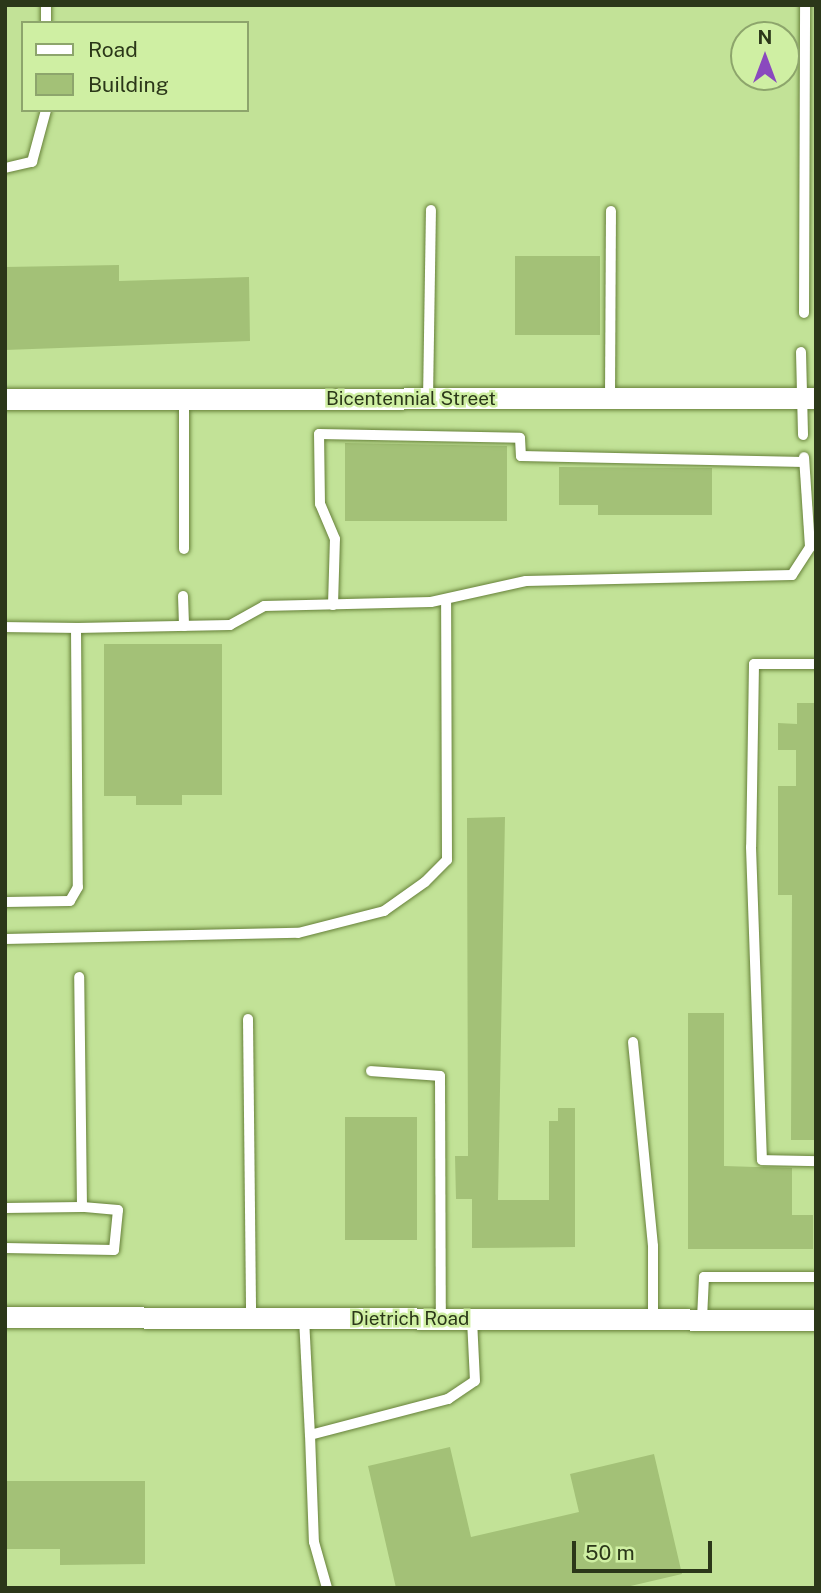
<!DOCTYPE html>
<html>
<head>
<meta charset="utf-8">
<style>
	body { margin:0 }
	#map { position:relative; width:821px; height:1593px; overflow:hidden; background:#c2e297; font-family:"Public Sans",sans-serif }
	div>[style] { position:absolute }
	.building>* { inset:0; background:#a3c177 }
	.roads { filter:drop-shadow(0 0 2px #668139) drop-shadow(0 0 2px #668139) }
	.lane>* { height:10px; margin:-5px; padding:0 5px; transform-origin:5px; border-radius:5px; background:#fff }
	.street>* { height:21px; margin:-10.5px; padding:0 10.5px; transform-origin:10.5px; border-radius:10.5px; background:#fff }
	span { translate:-50% -50%; white-space:nowrap; text-align:center; line-height:1.15; -webkit-text-stroke:5px #cfefa3; paint-order:stroke }
	.street-label { font-size:19px; color:#2b3719 }
	.frame { position:absolute; inset:0; border:7px solid #2b3719; pointer-events:none }
	.legend { position:absolute; left:21px; top:21px; width:228px; height:91px; box-sizing:border-box; background:#cfefa3; border:2px solid #8da56c; margin:0; padding:9px 12px; list-style:none; font-size:21px; color:#2b3719 }
	.legend li { display:flex; align-items:center; gap:14px; height:35px }
	.legend b { width:35px; border:2px solid #8da56c }
	.north { position:absolute; left:730px; top:21px; width:70px; height:70px; box-sizing:border-box; background:#cfefa3; border:2px solid #8da56c; border-radius:50%; rotate:0deg; font-size:19px; font-weight:700; line-height:28px; text-align:center; color:#2b3719 }
	.north::after { content:''; display:block; margin:auto; width:24px; height:32px; background:#8a49be; clip-path:polygon(50% 0,100% 100%,50% 72%,0 100%) }
	.scale { position:absolute; left:572px; top:1541px; width:140px; height:32px; box-sizing:border-box; border:4px solid #2b3719; border-top:0; padding-left:9px; font-size:21px; line-height:24px; white-space:nowrap; color:#2b3719; -webkit-text-stroke:5px #cfefa3; paint-order:stroke }
</style>
</head>
<body>
<div id="map">
	<div class="building">
		<div style="clip-path:polygon(515px 256px,600px 256px,600px 335px,515px 335px)"></div>
		<div style="clip-path:polygon(119px 265px,119px 281px,249px 277px,250px 341px,5px 350px,5px 267px)"></div>
		<div style="clip-path:polygon(345px 443px,507px 446px,507px 521px,345px 521px)"></div>
		<div style="clip-path:polygon(559px 467px,712px 468px,712px 515px,598px 515px,598px 505px,559px 505px)"></div>
		<div style="clip-path:polygon(104px 644px,222px 644px,222px 795px,182px 795px,182px 805px,136px 805px,136px 796px,104px 796px)"></div>
		<div style="clip-path:polygon(797px 703px,816px 703px,816px 1140px,791px 1140px,792px 895px,778px 895px,778px 786px,796px 786px,796px 750px,778px 750px,778px 723px,797px 724px)"></div>
		<div style="clip-path:polygon(505px 817px,498px 1200px,549px 1200px,549px 1121px,558px 1121px,558px 1108px,575px 1108px,575px 1247px,472px 1248px,472px 1199px,456px 1199px,455px 1156px,468px 1156px,467px 818px)"></div>
		<div style="clip-path:polygon(688px 1013px,724px 1013px,724px 1166px,792px 1168px,792px 1215px,813px 1215px,813px 1249px,688px 1249px)"></div>
		<div style="clip-path:polygon(345px 1117px,417px 1117px,417px 1240px,345px 1240px)"></div>
		<div style="clip-path:polygon(450px 1447px,471px 1537px,579px 1512px,570px 1474px,654px 1454px,682px 1574px,622px 1588px,396px 1588px,368px 1466px)"></div>
		<div style="clip-path:polygon(5px 1481px,145px 1481px,145px 1564px,60px 1565px,60px 1549px,5px 1549px)"></div>
	</div>
	<div class="roads">
		<div class="lane">
			<div style="left:46px;top:23px;width:18px;rotate:-90deg"></div>
			<div style="left:5px;top:168px;width:28px;rotate:-13deg"></div>
			<div style="left:32px;top:162px;width:54px;rotate:-74.9deg"></div>
			<div style="left:804px;top:313px;width:308px;rotate:-89.8deg"></div>
			<div style="left:801px;top:352px;width:83px;rotate:88.6deg"></div>
			<div style="left:610px;top:398px;width:187px;rotate:-89.7deg"></div>
			<div style="left:428px;top:399px;width:189px;rotate:-89.1deg"></div>
			<div style="left:184px;top:549px;width:150px;rotate:-90deg"></div>
			<div style="left:183px;top:596px;width:30px;rotate:88deg"></div>
			<div style="left:333px;top:605px;width:66px;rotate:-88.3deg"></div>
			<div style="left:335px;top:539px;width:38px;rotate:-113deg"></div>
			<div style="left:320px;top:504px;width:70px;rotate:-90.8deg"></div>
			<div style="left:319px;top:434px;width:201px;rotate:1.1deg"></div>
			<div style="left:520px;top:438px;width:18px;rotate:87deg"></div>
			<div style="left:521px;top:456px;width:283px;rotate:1.2deg"></div>
			<div style="left:5px;top:627px;width:71px;rotate:0.8deg"></div>
			<div style="left:76px;top:628px;width:259px;rotate:89.6deg"></div>
			<div style="left:78px;top:887px;width:16px;rotate:120deg"></div>
			<div style="left:70px;top:901px;width:65px;rotate:179.1deg"></div>
			<div style="left:76px;top:628px;width:154px;rotate:-1.1deg"></div>
			<div style="left:230px;top:625px;width:39px;rotate:-29deg"></div>
			<div style="left:264px;top:606px;width:167px;rotate:-1.4deg"></div>
			<div style="left:431px;top:602px;width:97px;rotate:-12.5deg"></div>
			<div style="left:526px;top:581px;width:266px;rotate:-1.3deg"></div>
			<div style="left:792px;top:575px;width:33px;rotate:-57deg"></div>
			<div style="left:810px;top:547px;width:90px;rotate:-93.8deg"></div>
			<div style="left:816px;top:664px;width:62px;rotate:180deg"></div>
			<div style="left:754px;top:664px;width:183px;rotate:90.9deg"></div>
			<div style="left:751px;top:847px;width:313px;rotate:88deg"></div>
			<div style="left:762px;top:1160px;width:54px;rotate:1.1deg"></div>
			<div style="left:5px;top:939px;width:293px;rotate:-1.2deg"></div>
			<div style="left:298px;top:933px;width:89px;rotate:-14.3deg"></div>
			<div style="left:384px;top:911px;width:50px;rotate:-35.3deg"></div>
			<div style="left:425px;top:882px;width:31px;rotate:-45deg"></div>
			<div style="left:447px;top:860px;width:261px;rotate:-90.2deg"></div>
			<div style="left:248px;top:1019px;width:299px;rotate:89.4deg"></div>
			<div style="left:633px;top:1042px;width:205px;rotate:84.4deg"></div>
			<div style="left:653px;top:1246px;width:73px;rotate:90deg"></div>
			<div style="left:371px;top:1071px;width:69px;rotate:4.1deg"></div>
			<div style="left:440px;top:1076px;width:243px;rotate:89.8deg"></div>
			<div style="left:5px;top:1208px;width:77px;rotate:-0.7deg"></div>
			<div style="left:82px;top:1207px;width:230px;rotate:-90.7deg"></div>
			<div style="left:5px;top:1248px;width:109px;rotate:1.1deg"></div>
			<div style="left:114px;top:1250px;width:40px;rotate:-84.3deg"></div>
			<div style="left:118px;top:1210px;width:36px;rotate:-175deg"></div>
			<div style="left:304px;top:1318px;width:117px;rotate:87.1deg"></div>
			<div style="left:310px;top:1435px;width:143px;rotate:-14.6deg"></div>
			<div style="left:448px;top:1399px;width:32px;rotate:-34deg"></div>
			<div style="left:475px;top:1381px;width:62px;rotate:-92.8deg"></div>
			<div style="left:702px;top:1319px;width:42px;rotate:-87.3deg"></div>
			<div style="left:704px;top:1277px;width:112px"></div>
			<div style="left:310px;top:1435px;width:107px;rotate:87.9deg"></div>
			<div style="left:314px;top:1542px;width:48px;rotate:74.2deg"></div>
		</div>
		<div class="street">
			<div style="left:5px;top:399px;width:811px;rotate:-0.07deg"></div>
			<div style="left:5px;top:1317px;width:811px;rotate:0.21deg"></div>
		</div>
	</div>
	<div class="street-label">
		<span style="left:411px;top:399px">Bicentennial Street</span>
		<span style="left:410px;top:1319px">Dietrich Road</span>
	</div>
	<div class="frame"></div>
	<ul class="legend">
	<li><b style="height:9px;background:#fff"></b>Road</li>
	<li><b style="height:19px;background:#a3c177"></b>Building</li>
	</ul>
	<div class="north">N</div>
	<div class="scale">50 m</div>
</div>
</body>
</html>
